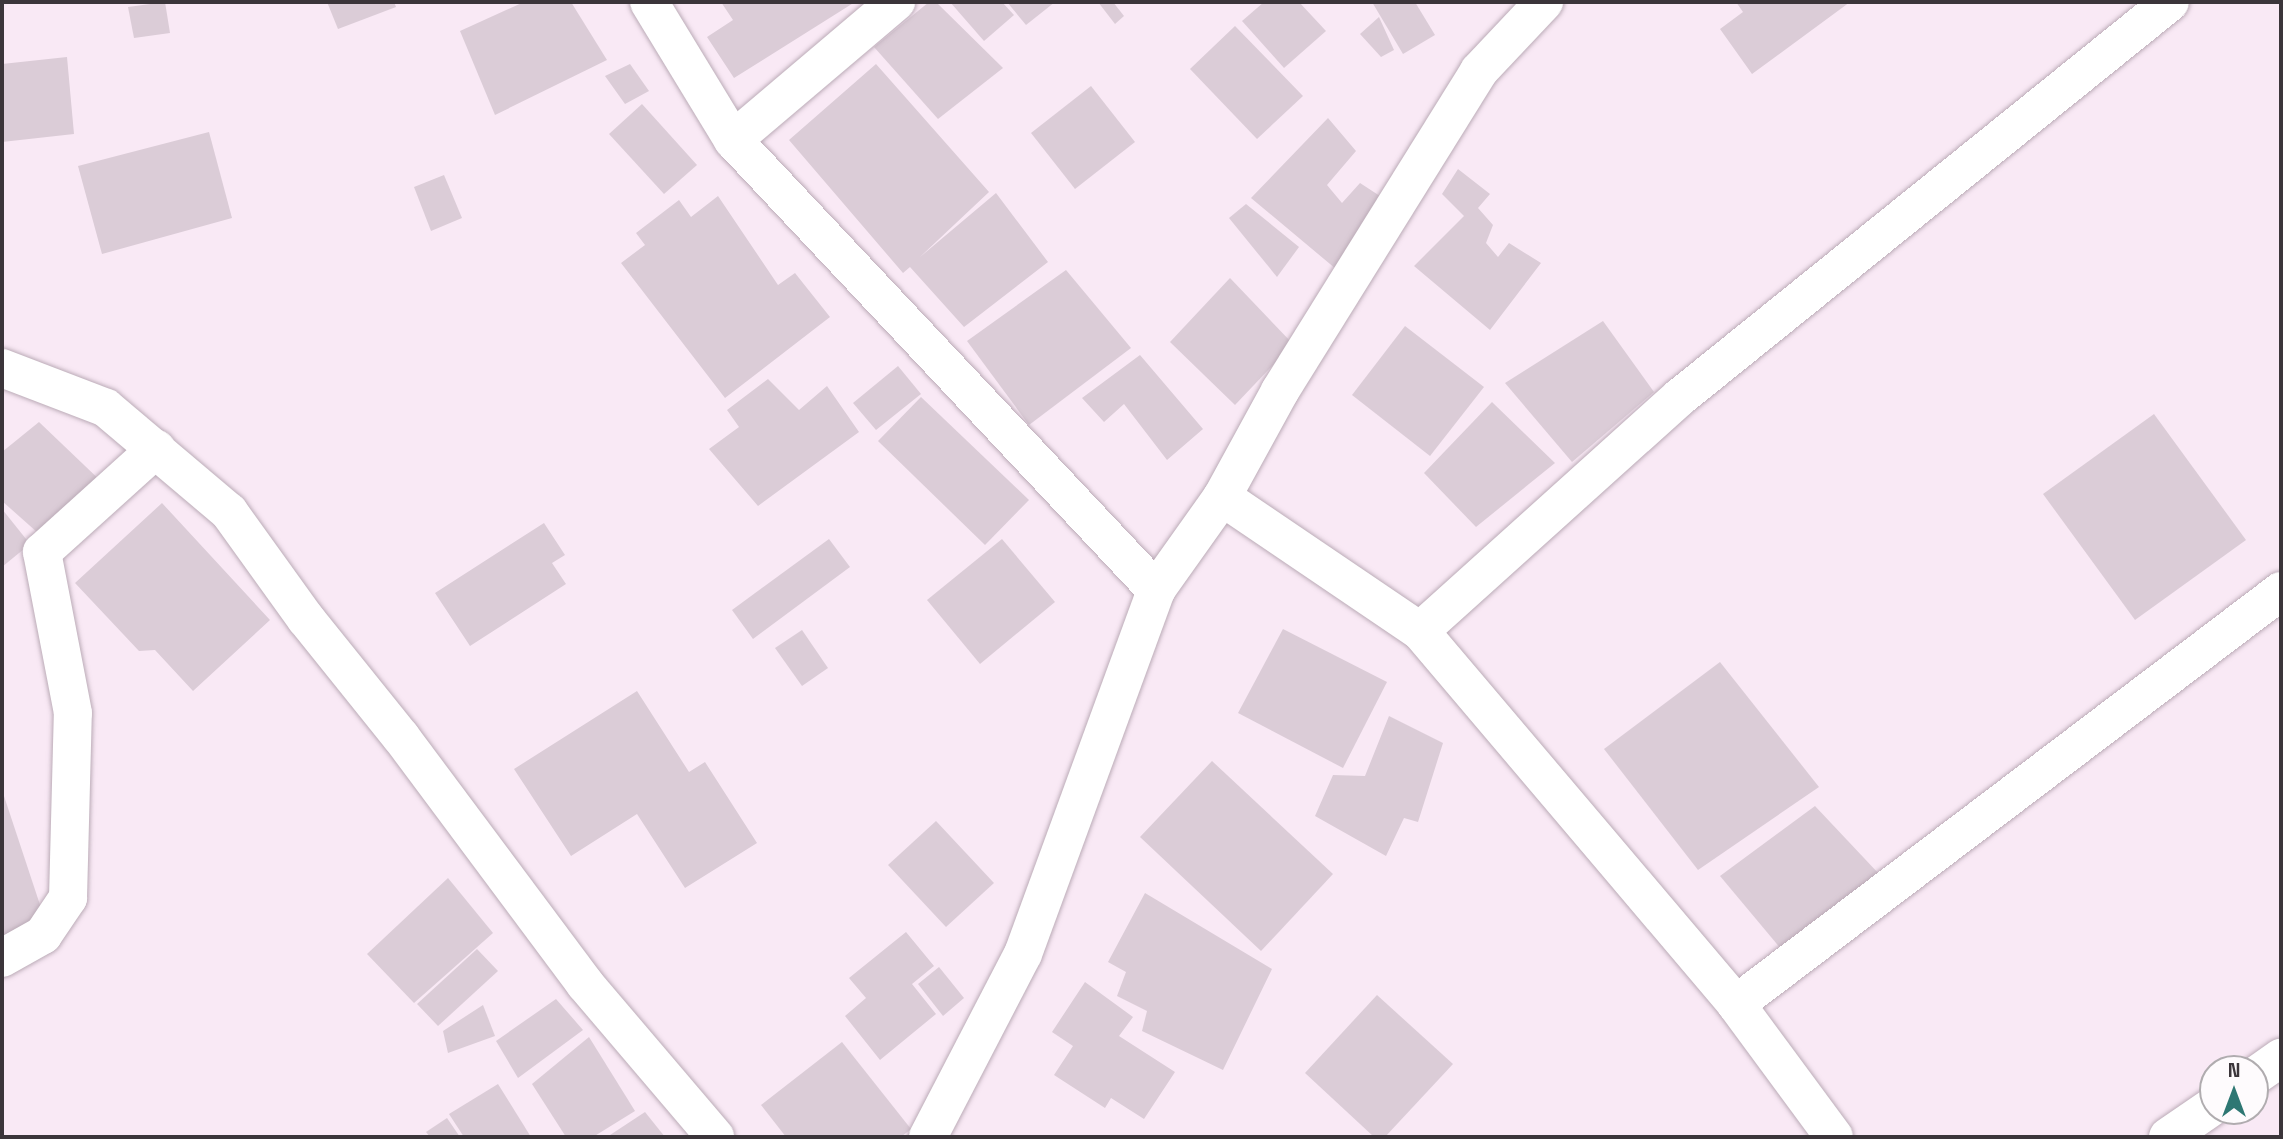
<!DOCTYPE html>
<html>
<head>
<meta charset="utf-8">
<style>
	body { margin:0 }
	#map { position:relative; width:2283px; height:1139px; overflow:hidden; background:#f9e9f5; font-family:"Space Grotesk",sans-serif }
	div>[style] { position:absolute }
	.building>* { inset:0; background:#dbccd7 }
	.roads { filter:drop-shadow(0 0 2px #bbabb7) drop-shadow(0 0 2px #bbabb7) }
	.minor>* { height:38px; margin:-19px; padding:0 19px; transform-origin:19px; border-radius:19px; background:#fff }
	span { translate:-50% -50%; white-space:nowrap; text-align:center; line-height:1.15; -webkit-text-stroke:5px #fefbfd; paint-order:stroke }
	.frame { position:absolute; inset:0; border:4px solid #3b353a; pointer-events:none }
	.north { position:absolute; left:2199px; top:1055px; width:70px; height:70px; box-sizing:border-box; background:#fefbfd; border:2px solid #b0acaf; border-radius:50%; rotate:0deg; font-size:19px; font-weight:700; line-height:28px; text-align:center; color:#3b353a }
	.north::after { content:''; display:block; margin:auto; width:24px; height:32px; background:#2e7773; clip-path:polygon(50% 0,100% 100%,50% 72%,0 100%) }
</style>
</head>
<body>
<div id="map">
	<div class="building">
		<div style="clip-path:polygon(165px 2px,170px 33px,134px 38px,128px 7px)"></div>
		<div style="clip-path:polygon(327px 2px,394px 2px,396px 7px,338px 29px)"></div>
		<div style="clip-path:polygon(524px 2px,571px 2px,607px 60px,495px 115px,460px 31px)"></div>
		<div style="clip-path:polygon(721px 2px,855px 2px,734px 78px,707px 37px,733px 20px)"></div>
		<div style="clip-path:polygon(929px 2px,936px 2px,1003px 68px,938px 119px,874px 47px)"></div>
		<div style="clip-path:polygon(950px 2px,1002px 2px,1014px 15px,984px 41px)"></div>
		<div style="clip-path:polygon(1007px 2px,1055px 2px,1026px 25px)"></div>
		<div style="clip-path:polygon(1098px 2px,1113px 2px,1124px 16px,1115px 24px)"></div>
		<div style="clip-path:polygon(1264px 2px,1299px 2px,1326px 31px,1284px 68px,1242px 21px)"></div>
		<div style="clip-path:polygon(1372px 2px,1415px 2px,1435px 35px,1403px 54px)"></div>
		<div style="clip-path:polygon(1736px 2px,1850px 2px,1752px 74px,1720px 29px,1743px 12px)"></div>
		<div style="clip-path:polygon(1379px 17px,1394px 50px,1381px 57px,1360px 34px)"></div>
		<div style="clip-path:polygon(1235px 26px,1303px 96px,1257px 139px,1190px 69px)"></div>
		<div style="clip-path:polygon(67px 57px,74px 134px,2px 142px,2px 64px)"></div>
		<div style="clip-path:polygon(630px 64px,649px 91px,625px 104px,605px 76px)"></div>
		<div style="clip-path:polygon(876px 64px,989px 192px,920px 257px,996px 193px,1048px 262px,964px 327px,910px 267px,903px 273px,789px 140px)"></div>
		<div style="clip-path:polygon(1091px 86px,1135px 142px,1075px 189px,1031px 133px)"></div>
		<div style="clip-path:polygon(642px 104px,697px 165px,664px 194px,609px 134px)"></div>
		<div style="clip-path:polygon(1328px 118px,1356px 151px,1327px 185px,1342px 203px,1360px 183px,1383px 198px,1336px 269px,1251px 198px)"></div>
		<div style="clip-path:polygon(209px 132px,232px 218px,102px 254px,78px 166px)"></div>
		<div style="clip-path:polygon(1458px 169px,1490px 194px,1478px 208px,1493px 225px,1486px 243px,1498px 257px,1509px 243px,1541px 263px,1490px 330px,1414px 266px,1464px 216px,1442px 194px)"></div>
		<div style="clip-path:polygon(444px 175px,462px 218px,431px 231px,414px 187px)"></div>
		<div style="clip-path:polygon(718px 196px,778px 285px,795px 273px,830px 317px,725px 398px,621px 263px,645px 245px,636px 233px,679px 200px,691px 217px)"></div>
		<div style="clip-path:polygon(1246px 204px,1299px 247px,1277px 277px,1229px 218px)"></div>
		<div style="clip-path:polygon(1066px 270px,1131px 348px,1029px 425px,967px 341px)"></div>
		<div style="clip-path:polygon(1230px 278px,1293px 344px,1235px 405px,1170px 342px)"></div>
		<div style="clip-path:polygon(1603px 321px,1654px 392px,1572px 462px,1505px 383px)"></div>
		<div style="clip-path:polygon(1405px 326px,1484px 387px,1430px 456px,1352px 395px)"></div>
		<div style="clip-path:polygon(1140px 355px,1203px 429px,1167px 460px,1124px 404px,1104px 422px,1082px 398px)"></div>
		<div style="clip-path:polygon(898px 366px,921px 394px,876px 430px,853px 403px)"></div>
		<div style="clip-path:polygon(768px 379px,799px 410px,827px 386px,859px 432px,758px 506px,709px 449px,739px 427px,727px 410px)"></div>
		<div style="clip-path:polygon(921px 397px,1029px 500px,985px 545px,878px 441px)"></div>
		<div style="clip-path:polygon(1492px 402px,1555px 463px,1476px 527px,1424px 473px)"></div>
		<div style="clip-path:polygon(2154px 414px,2246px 540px,2135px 620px,2043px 494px)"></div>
		<div style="clip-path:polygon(39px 422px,106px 486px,47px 541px,2px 501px,2px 452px)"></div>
		<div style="clip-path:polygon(162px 503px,270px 620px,193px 691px,155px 650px,139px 651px,75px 583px)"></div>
		<div style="clip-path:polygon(2px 509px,30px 544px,2px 567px)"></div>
		<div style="clip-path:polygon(544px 523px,565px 555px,552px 563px,566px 584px,470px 646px,435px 593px)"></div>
		<div style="clip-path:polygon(829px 539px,850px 567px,753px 639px,732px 610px)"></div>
		<div style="clip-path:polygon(1002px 539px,1055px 602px,980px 664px,927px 600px)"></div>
		<div style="clip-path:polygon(1283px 629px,1387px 682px,1343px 768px,1238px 713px)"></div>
		<div style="clip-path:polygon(802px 630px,828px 668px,802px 686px,775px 648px)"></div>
		<div style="clip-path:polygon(1720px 662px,1819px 787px,1698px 870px,1604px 749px)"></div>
		<div style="clip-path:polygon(637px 691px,689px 772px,705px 762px,757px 843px,685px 888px,637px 814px,571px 856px,514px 769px)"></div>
		<div style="clip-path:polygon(1389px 716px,1443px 743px,1418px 822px,1404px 818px,1386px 856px,1315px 816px,1333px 775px,1365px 776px)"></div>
		<div style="clip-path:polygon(1212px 761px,1333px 874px,1261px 951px,1140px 837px)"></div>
		<div style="clip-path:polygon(4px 796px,46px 923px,2px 937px,2px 797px)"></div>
		<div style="clip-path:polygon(1815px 806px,1880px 875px,1781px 949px,1720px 876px)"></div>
		<div style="clip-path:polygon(936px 821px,994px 883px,946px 927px,888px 865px)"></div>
		<div style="clip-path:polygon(448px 878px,493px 933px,414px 1003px,367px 954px)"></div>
		<div style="clip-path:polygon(1145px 893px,1272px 969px,1223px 1070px,1142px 1031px,1147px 1011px,1117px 996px,1126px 972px,1108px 962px)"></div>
		<div style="clip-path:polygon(906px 932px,934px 966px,912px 984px,936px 1014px,880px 1060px,845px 1016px,866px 998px,849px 978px)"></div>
		<div style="clip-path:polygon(477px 949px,498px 971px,438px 1026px,417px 1004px)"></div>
		<div style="clip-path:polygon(939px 967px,964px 998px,943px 1016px,918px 984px)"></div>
		<div style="clip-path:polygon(1085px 982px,1133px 1017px,1119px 1036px,1175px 1072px,1144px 1119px,1111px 1098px,1105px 1108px,1054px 1075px,1073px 1046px,1052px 1032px)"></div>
		<div style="clip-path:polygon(1377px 995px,1453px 1064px,1385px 1137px,1374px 1137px,1305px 1073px)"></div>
		<div style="clip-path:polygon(556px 999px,583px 1030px,518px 1078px,496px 1041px)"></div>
		<div style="clip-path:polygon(483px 1005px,495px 1036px,448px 1053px,443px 1031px)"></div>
		<div style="clip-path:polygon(589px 1037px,635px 1111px,593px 1137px,566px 1137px,532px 1084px)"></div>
		<div style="clip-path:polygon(842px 1042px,911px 1129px,901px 1137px,786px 1137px,761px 1105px)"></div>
		<div style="clip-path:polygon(498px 1084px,531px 1137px,464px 1137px,449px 1114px)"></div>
		<div style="clip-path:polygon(645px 1112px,665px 1137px,607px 1137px)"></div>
		<div style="clip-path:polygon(447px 1118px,460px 1137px,430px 1137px,426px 1132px)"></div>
	</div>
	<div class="roads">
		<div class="minor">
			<div style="left:649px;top:2px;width:162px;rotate:58.7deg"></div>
			<div style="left:733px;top:140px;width:618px;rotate:46.77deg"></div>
			<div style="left:733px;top:140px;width:214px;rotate:-40.3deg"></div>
			<div style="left:2px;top:368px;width:111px;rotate:21deg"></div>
			<div style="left:106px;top:408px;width:161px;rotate:40.2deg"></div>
			<div style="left:229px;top:512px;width:132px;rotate:54.3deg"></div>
			<div style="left:306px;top:619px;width:151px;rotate:51.2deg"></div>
			<div style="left:401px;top:737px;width:308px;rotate:53.3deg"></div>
			<div style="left:585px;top:984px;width:201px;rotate:49.6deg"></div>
			<div style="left:1222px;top:497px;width:239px;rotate:34.1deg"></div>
			<div style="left:1420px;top:631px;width:489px;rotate:49.7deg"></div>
			<div style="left:1736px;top:1004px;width:165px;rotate:53.6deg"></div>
			<div style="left:1420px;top:631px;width:350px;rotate:-42deg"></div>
			<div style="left:1680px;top:397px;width:629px;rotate:-38.87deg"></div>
			<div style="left:2px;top:958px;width:47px;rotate:-29.3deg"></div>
			<div style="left:43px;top:935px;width:45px;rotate:-56deg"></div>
			<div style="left:68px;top:898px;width:185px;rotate:-88.5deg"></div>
			<div style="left:73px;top:713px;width:164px;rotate:-100.9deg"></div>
			<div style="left:42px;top:552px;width:154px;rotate:-42.1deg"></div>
			<div style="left:1736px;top:1004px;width:684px;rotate:-37.15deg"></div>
			<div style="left:2255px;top:1076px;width:32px;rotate:-35deg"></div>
			<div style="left:928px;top:1137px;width:206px;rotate:-62.6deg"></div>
			<div style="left:1023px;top:954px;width:388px;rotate:-69.9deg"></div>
			<div style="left:1156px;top:590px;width:114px;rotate:-54.6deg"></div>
			<div style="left:1222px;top:497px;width:121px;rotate:-61.3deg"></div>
			<div style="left:1280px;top:391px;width:377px;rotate:-58.1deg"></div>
			<div style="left:1479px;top:71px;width:95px;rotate:-46.7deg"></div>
			<div style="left:2168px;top:1137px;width:55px;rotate:-34.6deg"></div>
		</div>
	</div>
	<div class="frame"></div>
	<div class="north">N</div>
</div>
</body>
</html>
